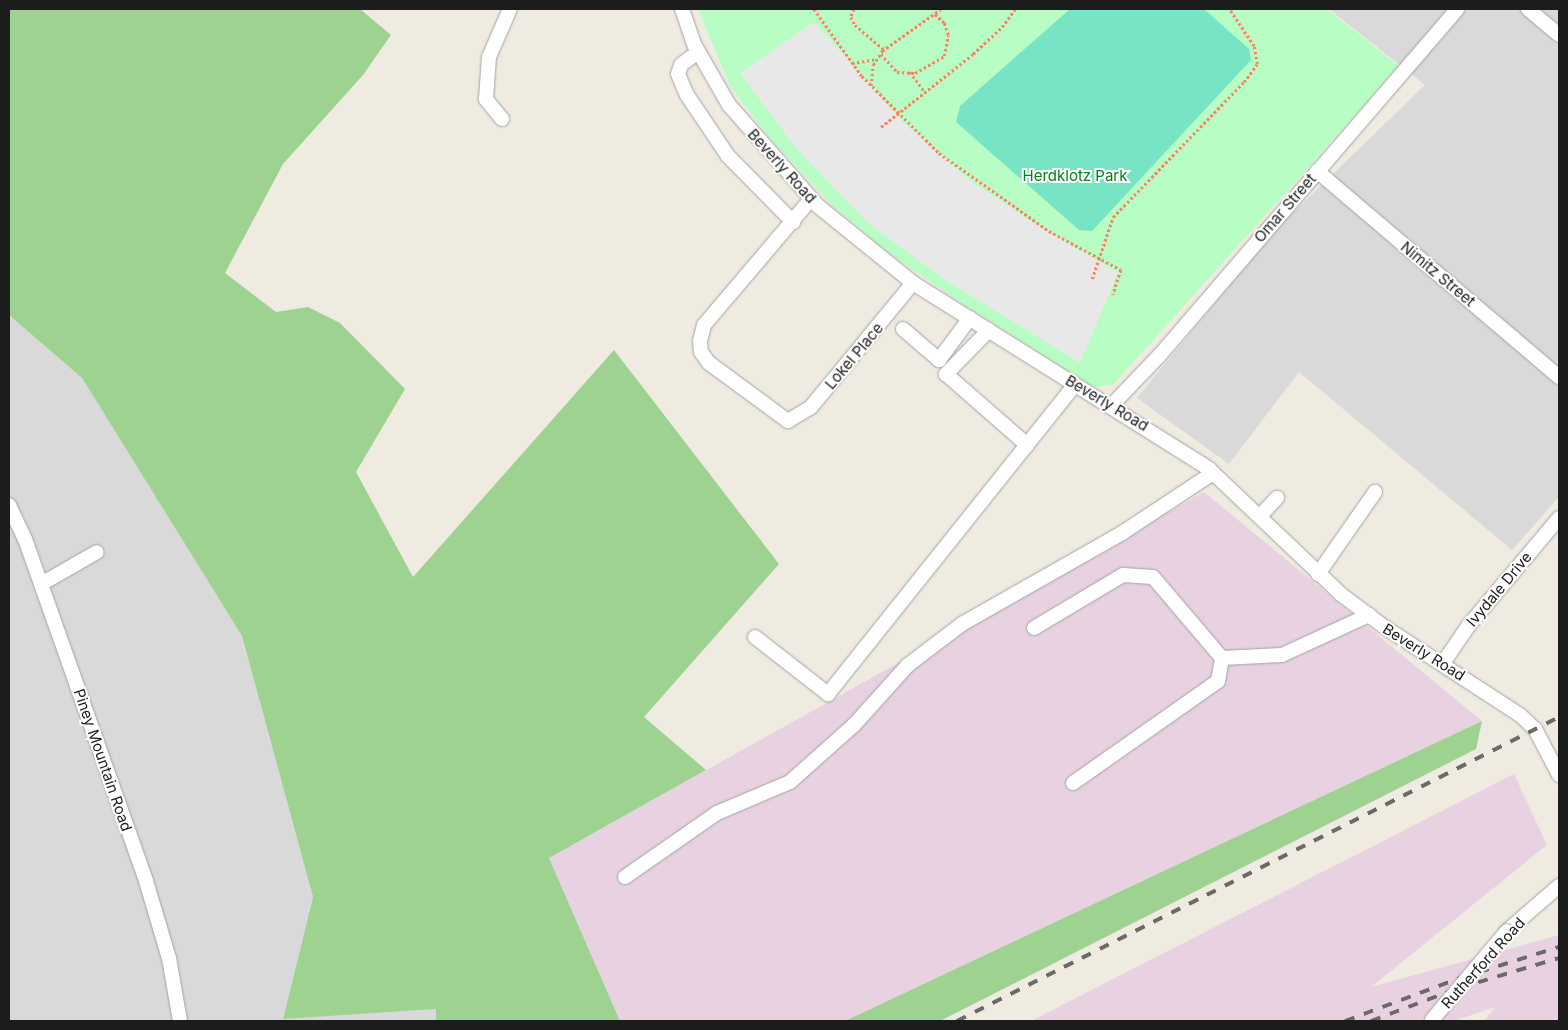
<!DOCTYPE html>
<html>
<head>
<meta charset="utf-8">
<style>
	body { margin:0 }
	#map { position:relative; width:1568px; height:1030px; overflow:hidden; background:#efebe1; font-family:Inter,sans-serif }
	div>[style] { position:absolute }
	.residential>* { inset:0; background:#dad9d9 }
	.industrial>* { inset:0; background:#e8d2e2 }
	.forest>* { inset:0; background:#9ed291 }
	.park>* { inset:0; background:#b8fec4 }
	.pitch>* { inset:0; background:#77e5c5 }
	.parking>* { inset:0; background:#e8e8e8 }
	.path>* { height:2.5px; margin-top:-1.25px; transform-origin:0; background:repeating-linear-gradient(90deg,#ff8061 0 2.5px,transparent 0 5px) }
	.roads { filter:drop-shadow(0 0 1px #a3a3a3) drop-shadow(0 0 1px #a3a3a3) }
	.minor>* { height:14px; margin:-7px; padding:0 7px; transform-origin:7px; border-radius:7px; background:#fff }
	.rail>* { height:4px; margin-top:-2px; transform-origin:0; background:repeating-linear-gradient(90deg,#6a6a6a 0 10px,transparent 0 20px) }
	.bridges { filter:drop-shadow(0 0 1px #a3a3a3) drop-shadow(0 0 1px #a3a3a3) }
	.minor-bridge>* { height:14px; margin:-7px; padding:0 7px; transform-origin:7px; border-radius:7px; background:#fff }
	span { translate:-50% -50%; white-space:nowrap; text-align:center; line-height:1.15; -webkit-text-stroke:4px #fff; paint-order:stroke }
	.street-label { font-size:15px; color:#1c1c1c }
	.park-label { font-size:15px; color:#028218 }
	.frame { position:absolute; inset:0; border:10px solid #1c1c1c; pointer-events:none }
</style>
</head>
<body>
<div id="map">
	<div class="residential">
		<div style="clip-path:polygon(1329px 9px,1559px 9px,1559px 497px,1512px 550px,1299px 372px,1229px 464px,1137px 398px,1274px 231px,1425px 85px)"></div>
		<div style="clip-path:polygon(9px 315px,82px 378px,242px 636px,313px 897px,283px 1018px,437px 1009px,436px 1021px,9px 1021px)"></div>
	</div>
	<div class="industrial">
		<div style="clip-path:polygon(1204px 492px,1482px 721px,845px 1021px,620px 1021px,549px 858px)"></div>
		<div style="clip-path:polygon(1514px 774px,1547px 845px,1371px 987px,1559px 935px,1559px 1021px,1484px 1021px,1495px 1007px,1454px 1021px,1031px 1021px)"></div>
	</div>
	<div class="forest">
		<div style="clip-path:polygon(9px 9px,360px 9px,391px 35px,363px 75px,283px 164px,225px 273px,276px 312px,308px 307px,340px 323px,405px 389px,356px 472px,413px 577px,614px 350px,779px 564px,644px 717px,706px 770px,549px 858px,620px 1021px,436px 1021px,436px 1009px,283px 1019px,313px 897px,242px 636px,82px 378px,9px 315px)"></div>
		<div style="clip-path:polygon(1482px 721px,1476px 749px,940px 1021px,845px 1021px)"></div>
	</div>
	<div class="park">
		<div style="clip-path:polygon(698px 9px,1327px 9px,1399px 66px,1113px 385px,1093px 387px,949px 295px,885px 250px,833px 206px,769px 138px,730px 86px)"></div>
	</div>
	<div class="pitch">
		<div style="clip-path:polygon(1070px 9px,1204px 9px,1249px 49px,1251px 60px,1092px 231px,1079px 230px,956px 122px,960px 106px)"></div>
	</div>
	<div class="parking">
		<div style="clip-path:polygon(814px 22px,903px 122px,968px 179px,1027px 219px,1118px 273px,1080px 363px,947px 281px,869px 224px,796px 148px,740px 73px)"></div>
	</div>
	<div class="path">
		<div style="left:814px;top:9px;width:82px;rotate:54.4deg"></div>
		<div style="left:862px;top:76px;width:109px;rotate:45deg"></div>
		<div style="left:939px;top:153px;width:135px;rotate:35.3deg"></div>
		<div style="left:1049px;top:231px;width:82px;rotate:28.4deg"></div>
		<div style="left:1121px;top:270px;width:26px;rotate:108deg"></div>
		<div style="left:854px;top:9px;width:9px;rotate:111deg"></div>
		<div style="left:851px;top:17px;width:9px;rotate:63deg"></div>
		<div style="left:855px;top:25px;width:38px;rotate:40deg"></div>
		<div style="left:859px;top:9px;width:24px"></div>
		<div style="left:881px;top:54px;width:24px;rotate:48deg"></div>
		<div style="left:897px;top:72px;width:18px;rotate:3deg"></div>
		<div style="left:915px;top:73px;width:34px;rotate:-30deg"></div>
		<div style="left:944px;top:56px;width:21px;rotate:-79deg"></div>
		<div style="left:948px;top:35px;width:13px;rotate:-108deg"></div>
		<div style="left:944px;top:23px;width:13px;rotate:-138deg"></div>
		<div style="left:852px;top:63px;width:25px;rotate:-9deg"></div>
		<div style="left:910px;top:72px;width:25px;rotate:53deg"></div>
		<div style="left:871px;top:86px;width:21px;rotate:-85deg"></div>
		<div style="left:873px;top:65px;width:17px;rotate:-57deg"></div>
		<div style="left:882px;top:51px;width:72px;rotate:-35.4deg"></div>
		<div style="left:881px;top:127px;width:117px;rotate:-38.4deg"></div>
		<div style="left:973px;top:54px;width:40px;rotate:-43deg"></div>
		<div style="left:1002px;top:27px;width:22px;rotate:-54deg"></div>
		<div style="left:1092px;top:279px;width:65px;rotate:-71.3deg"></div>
		<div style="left:1113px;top:217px;width:188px;rotate:-45.9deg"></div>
		<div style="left:1244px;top:82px;width:22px;rotate:-54deg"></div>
		<div style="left:1257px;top:64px;width:18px;rotate:-99deg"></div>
		<div style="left:1254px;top:46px;width:45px;rotate:-124deg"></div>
	</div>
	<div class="roads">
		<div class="minor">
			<div style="left:682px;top:9px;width:39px;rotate:71deg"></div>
			<div style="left:695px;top:46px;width:68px;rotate:60deg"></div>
			<div style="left:729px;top:105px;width:135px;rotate:48.6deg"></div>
			<div style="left:818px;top:206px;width:122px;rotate:39deg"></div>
			<div style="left:913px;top:283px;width:350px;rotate:32.1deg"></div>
			<div style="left:1209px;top:469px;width:183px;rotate:43.5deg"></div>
			<div style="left:1342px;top:595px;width:51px;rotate:37.1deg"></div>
			<div style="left:1383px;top:626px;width:163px;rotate:33deg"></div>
			<div style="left:1520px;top:715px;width:21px;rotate:43deg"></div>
			<div style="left:1535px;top:729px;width:52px;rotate:62.4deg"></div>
			<div style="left:1528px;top:9px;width:40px;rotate:40deg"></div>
			<div style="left:698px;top:52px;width:21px;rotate:143deg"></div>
			<div style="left:681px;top:65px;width:9px;rotate:108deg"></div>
			<div style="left:678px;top:74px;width:23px;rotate:67deg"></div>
			<div style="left:687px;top:95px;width:73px;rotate:56.1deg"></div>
			<div style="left:728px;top:156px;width:93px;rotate:45.4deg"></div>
			<div style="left:502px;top:119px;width:26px;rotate:-129deg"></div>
			<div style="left:486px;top:99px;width:42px;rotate:-85.9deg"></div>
			<div style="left:489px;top:57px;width:52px;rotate:-66.4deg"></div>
			<div style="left:1317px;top:171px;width:318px;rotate:40.4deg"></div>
			<div style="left:811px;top:199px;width:165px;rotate:130.3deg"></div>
			<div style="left:704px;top:325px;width:16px;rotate:104deg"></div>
			<div style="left:700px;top:341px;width:11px;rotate:85deg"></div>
			<div style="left:701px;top:352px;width:14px;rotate:54deg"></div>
			<div style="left:709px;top:363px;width:98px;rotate:36.3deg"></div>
			<div style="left:788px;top:421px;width:27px;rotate:-31deg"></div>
			<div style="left:811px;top:407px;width:161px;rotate:-50.6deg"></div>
			<div style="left:903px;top:329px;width:48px;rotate:40.7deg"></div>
			<div style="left:939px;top:360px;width:52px;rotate:-53.6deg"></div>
			<div style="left:989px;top:330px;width:62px;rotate:134.3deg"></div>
			<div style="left:946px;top:374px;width:108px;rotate:41.2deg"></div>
			<div style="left:1111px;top:406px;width:69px;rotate:-46.2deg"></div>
			<div style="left:1159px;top:356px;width:457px;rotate:-49.3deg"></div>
			<div style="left:9px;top:505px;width:38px;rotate:65deg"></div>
			<div style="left:25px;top:539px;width:363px;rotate:70.5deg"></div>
			<div style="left:146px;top:881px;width:80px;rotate:73.4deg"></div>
			<div style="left:169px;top:958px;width:64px;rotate:80.1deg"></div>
			<div style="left:1260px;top:516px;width:25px;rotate:-47deg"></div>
			<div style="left:1318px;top:574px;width:100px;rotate:-55.2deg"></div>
			<div style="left:41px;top:584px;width:64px;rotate:-29.7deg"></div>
			<div style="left:1034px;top:628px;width:104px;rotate:-30.8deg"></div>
			<div style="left:1123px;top:575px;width:30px;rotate:4deg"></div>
			<div style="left:1153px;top:577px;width:106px;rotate:49.6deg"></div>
			<div style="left:1222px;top:658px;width:60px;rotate:-2.9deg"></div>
			<div style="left:1282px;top:655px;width:96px;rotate:-24.7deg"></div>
			<div style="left:755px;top:637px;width:93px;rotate:38deg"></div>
			<div style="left:828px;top:694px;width:396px;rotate:-51.4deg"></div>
			<div style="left:1443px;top:663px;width:46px;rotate:-55.6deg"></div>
			<div style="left:1469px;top:625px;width:140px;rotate:-49.9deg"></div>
			<div style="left:1073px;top:783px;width:177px;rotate:-35.1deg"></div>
			<div style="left:1218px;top:681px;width:23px;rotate:-80deg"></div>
			<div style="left:625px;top:877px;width:112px;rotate:-34.8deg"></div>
			<div style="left:717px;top:813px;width:79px;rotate:-23deg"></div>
			<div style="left:790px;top:782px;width:86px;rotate:-41.7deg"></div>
			<div style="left:854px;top:725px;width:81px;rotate:-48deg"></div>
			<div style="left:908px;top:665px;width:68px;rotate:-37.2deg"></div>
			<div style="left:962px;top:624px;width:184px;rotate:-29.6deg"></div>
			<div style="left:1122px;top:533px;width:109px;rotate:-33.4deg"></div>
			<div style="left:1507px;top:931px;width:69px;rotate:-40.9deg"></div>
		</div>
	</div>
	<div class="rail">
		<div style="left:957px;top:1021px;width:674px;rotate:-26.79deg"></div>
		<div style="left:1345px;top:1021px;width:123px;rotate:-20.5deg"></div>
		<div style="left:1460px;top:978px;width:104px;rotate:-17.4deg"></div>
		<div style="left:1371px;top:1021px;width:94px;rotate:-20.6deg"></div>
		<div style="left:1459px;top:988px;width:104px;rotate:-16.7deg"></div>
	</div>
	<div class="bridges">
		<div class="minor-bridge">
			<div style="left:1432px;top:1020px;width:116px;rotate:-49.9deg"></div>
		</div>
	</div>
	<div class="street-label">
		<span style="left:782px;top:166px;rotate:48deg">Beverly Road</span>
		<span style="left:1285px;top:208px;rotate:-49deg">Omar Street</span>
		<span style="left:1438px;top:274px;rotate:40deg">Nimitz Street</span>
		<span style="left:854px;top:356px;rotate:-50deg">Lokel Place</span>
		<span style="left:1107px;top:403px;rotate:31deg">Beverly Road</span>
		<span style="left:1499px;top:589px;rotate:-50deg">Ivydale Drive</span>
		<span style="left:1424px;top:652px;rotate:32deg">Beverly Road</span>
		<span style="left:103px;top:760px;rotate:71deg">Piney Mountain Road</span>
		<span style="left:1483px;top:963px;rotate:-48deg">Rutherford Road</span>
	</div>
	<div class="park-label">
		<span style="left:1075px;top:176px">Herdklotz Park</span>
	</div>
	<div class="frame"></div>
</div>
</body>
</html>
